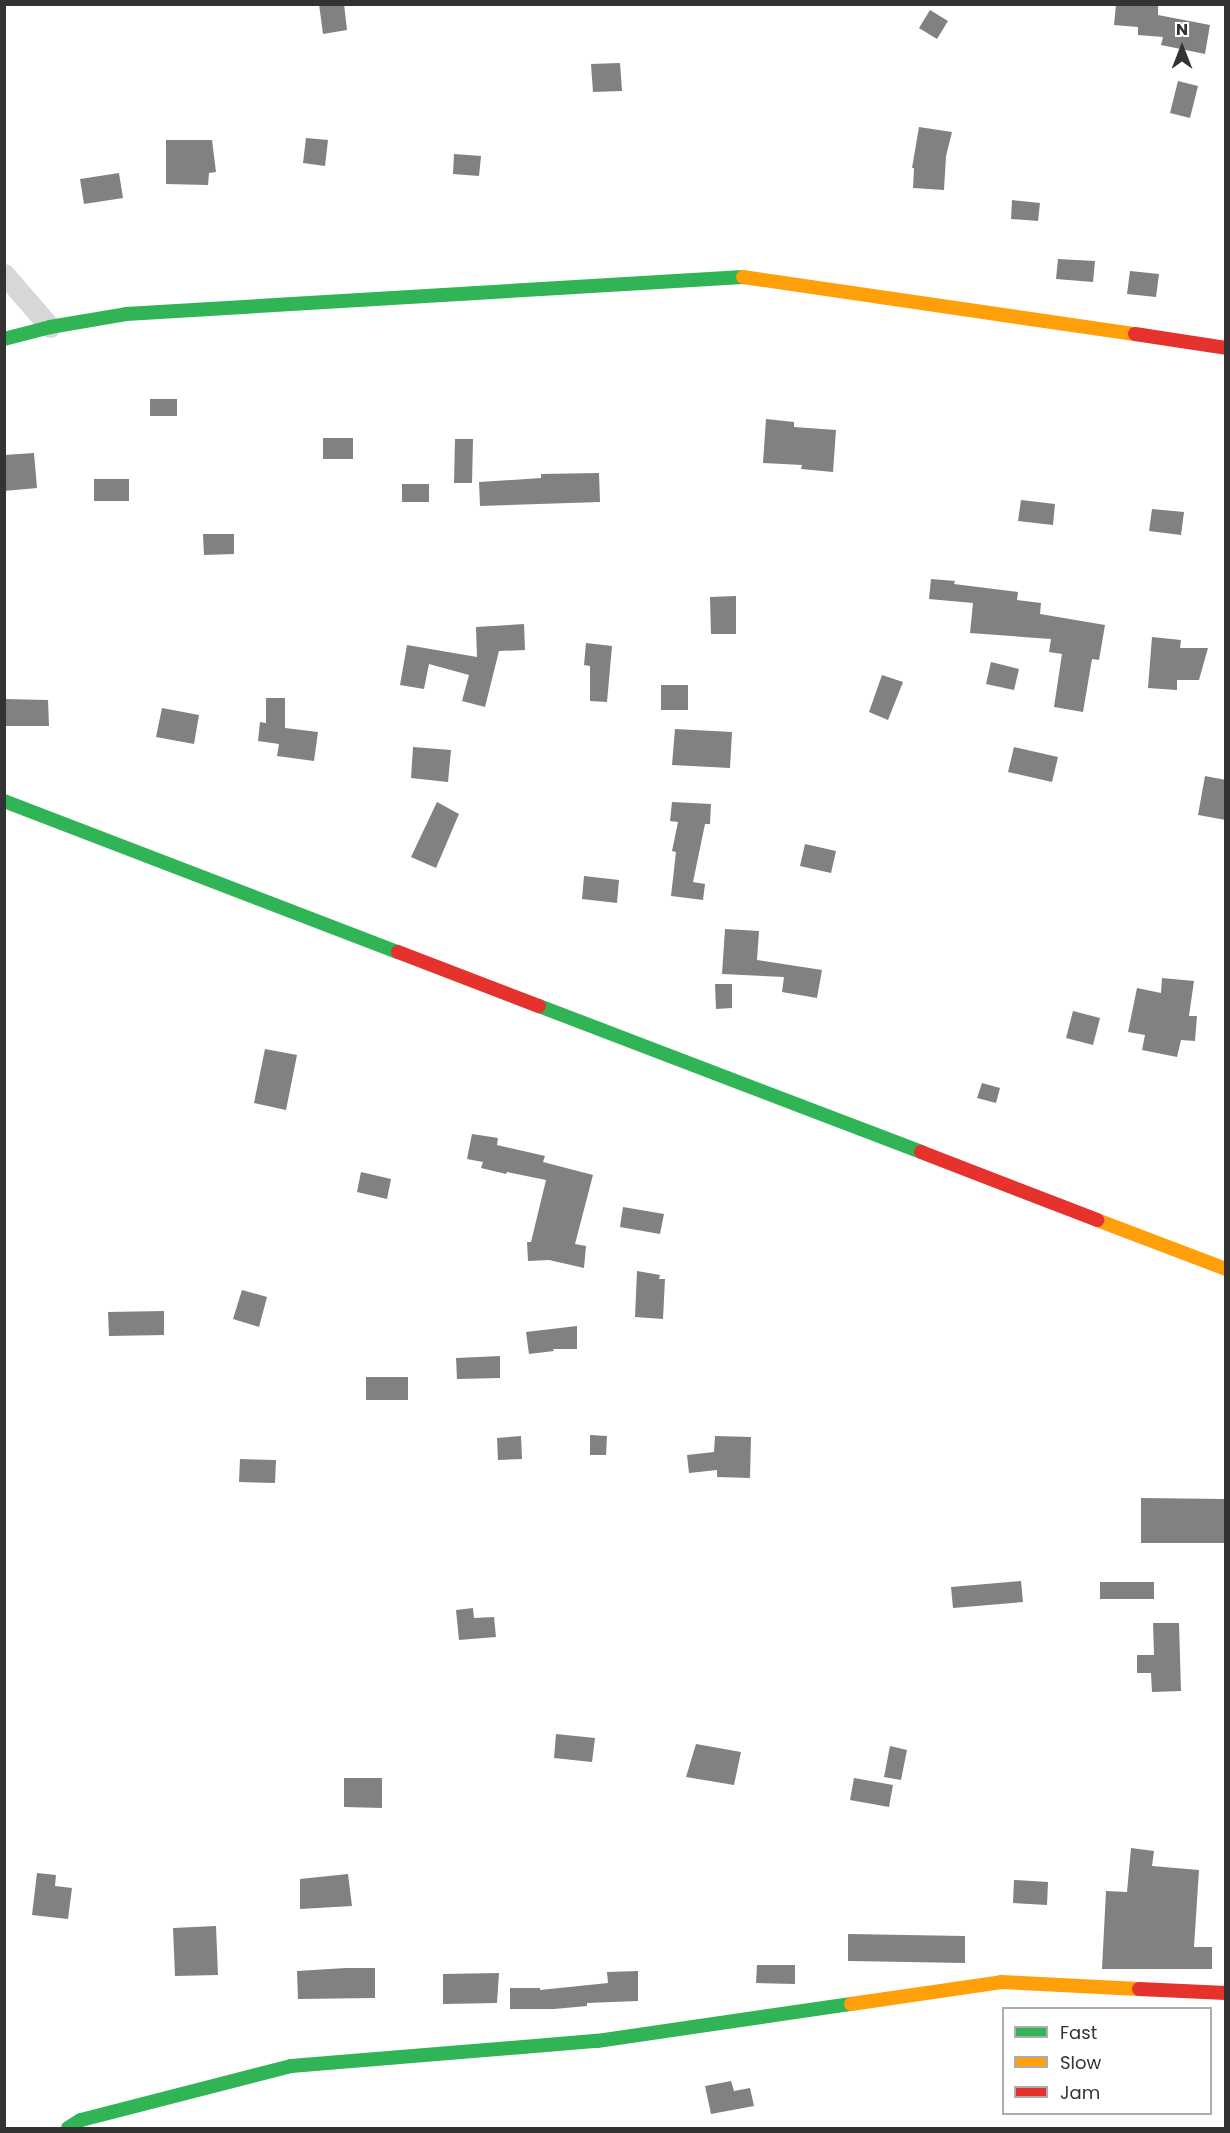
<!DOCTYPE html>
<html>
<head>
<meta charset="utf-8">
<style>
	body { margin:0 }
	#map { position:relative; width:1230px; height:2133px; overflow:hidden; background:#fff; font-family:Poppins,sans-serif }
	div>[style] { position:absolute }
	.building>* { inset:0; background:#818181 }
	.street>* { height:21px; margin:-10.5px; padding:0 10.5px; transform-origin:10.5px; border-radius:10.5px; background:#d7d7d7 }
	.fast>* { height:14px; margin:-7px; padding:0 7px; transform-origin:7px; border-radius:7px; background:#30b455 }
	.slow>* { height:14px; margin:-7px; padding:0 7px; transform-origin:7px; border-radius:7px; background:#ff9f0a }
	.jam>* { height:14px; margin:-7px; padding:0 7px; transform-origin:7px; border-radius:7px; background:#e5322d }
	span { translate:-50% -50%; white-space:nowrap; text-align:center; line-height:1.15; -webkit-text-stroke:6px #fff; paint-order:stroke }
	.frame { position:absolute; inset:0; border:6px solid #333; pointer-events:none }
	.legend { position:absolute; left:1002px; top:2007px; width:210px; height:108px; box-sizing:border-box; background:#fff; border:2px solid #adadad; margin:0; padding:8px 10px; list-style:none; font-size:18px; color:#333 }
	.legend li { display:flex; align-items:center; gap:12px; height:30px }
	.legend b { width:30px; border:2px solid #adadad }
	.north { position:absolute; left:1152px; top:18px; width:60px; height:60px; -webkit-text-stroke:4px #fff; paint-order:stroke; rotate:0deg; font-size:16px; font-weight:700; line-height:24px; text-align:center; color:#333 }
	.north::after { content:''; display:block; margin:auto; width:21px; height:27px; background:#333; clip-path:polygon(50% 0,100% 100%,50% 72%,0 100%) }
</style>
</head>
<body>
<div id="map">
	<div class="building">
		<div style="clip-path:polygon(319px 4px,344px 4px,347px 30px,323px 34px)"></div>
		<div style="clip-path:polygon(1116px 4px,1158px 4px,1158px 15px,1210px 25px,1205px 54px,1161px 45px,1163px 37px,1138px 35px,1138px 27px,1114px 25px)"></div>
		<div style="clip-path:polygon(930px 10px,948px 21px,937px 39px,919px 28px)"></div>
		<div style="clip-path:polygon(620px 63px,622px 91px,593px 92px,591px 64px)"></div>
		<div style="clip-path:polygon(1178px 81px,1198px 86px,1190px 118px,1170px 113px)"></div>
		<div style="clip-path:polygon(919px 127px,952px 132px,946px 156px,944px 190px,913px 188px,914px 168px,912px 168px)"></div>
		<div style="clip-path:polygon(306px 138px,328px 140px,325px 166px,303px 163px)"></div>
		<div style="clip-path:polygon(166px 140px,212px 140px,216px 172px,209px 173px,208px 185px,166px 184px)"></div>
		<div style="clip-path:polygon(454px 154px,481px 156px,479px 176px,453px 174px)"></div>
		<div style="clip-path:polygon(119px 173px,123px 198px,84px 204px,80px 179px)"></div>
		<div style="clip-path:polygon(1012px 200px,1040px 203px,1038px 221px,1011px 219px)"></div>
		<div style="clip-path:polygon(1058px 259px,1095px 261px,1093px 282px,1056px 279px)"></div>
		<div style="clip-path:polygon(1130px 271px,1159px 274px,1156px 297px,1127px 294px)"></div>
		<div style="clip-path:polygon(150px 399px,177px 399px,177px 416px,150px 416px)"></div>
		<div style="clip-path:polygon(766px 419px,794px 422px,794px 427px,836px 430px,833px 472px,801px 469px,802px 465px,763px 463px)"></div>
		<div style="clip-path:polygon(323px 438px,353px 438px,353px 459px,323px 459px)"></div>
		<div style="clip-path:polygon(455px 439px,473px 439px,472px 483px,454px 483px)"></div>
		<div style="clip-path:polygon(34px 453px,37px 488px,4px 491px,4px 455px)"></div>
		<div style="clip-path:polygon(599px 473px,600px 502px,480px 506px,479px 482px,541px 478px,541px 474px)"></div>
		<div style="clip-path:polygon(94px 479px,129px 479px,129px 501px,94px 501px)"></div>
		<div style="clip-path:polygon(402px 484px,429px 484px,429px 502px,402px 502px)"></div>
		<div style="clip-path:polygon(1021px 500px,1055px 504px,1053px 525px,1018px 521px)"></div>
		<div style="clip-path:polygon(1152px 509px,1184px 512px,1181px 535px,1149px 531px)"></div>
		<div style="clip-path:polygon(203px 534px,234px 534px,234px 554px,204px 555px)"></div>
		<div style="clip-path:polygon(931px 579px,955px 581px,954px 584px,1018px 592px,1017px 600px,1041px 603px,1040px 614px,1105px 625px,1099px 660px,1092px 659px,1083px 712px,1054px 707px,1062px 654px,1049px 652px,1051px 639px,970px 633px,973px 603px,929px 599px)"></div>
		<div style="clip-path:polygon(736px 596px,736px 634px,711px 634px,710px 597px)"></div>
		<div style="clip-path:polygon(524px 624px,525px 650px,499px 651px,485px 707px,462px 701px,469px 675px,429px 664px,424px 689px,400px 685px,407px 645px,477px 657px,476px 627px)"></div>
		<div style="clip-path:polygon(1152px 637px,1181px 640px,1180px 648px,1208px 648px,1199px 680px,1177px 680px,1177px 690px,1148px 688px)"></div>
		<div style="clip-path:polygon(586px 643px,612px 646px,607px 702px,590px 701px,590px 666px,584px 665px)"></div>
		<div style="clip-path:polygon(991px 662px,1019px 669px,1014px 690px,986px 684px)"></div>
		<div style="clip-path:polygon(882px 675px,903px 682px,888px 720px,869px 712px)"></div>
		<div style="clip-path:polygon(661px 685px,688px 685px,688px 710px,661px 710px)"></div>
		<div style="clip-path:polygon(266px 698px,285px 698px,285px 728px,318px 732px,314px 761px,277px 756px,279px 744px,258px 741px,260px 722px,266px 723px)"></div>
		<div style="clip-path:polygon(4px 699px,48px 700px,49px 726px,4px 726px)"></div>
		<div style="clip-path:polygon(162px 708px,199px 715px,194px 744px,156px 737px)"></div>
		<div style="clip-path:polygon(675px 729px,732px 732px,730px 768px,672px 765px)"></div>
		<div style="clip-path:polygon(413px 747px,451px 750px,448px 782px,411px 778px)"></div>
		<div style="clip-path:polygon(1014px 747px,1058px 757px,1052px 782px,1008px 772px)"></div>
		<div style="clip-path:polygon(1205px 776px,1226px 780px,1226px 820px,1198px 815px)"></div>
		<div style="clip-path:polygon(437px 802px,459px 814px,436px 868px,411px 857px)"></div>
		<div style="clip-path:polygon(672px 802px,711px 804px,710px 824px,705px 824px,693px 882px,705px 884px,703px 900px,671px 896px,676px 852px,672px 851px,678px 822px,670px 821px)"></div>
		<div style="clip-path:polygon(805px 844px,836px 851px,831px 873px,800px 866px)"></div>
		<div style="clip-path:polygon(584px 876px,619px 880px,617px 903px,582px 899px)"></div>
		<div style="clip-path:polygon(725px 929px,759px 931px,757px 960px,822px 970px,817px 998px,782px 992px,784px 977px,722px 974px)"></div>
		<div style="clip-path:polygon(1162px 978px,1194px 981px,1189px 1016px,1197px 1016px,1195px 1041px,1181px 1040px,1177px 1057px,1142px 1050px,1145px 1035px,1128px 1032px,1137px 988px,1161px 993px)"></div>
		<div style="clip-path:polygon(715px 984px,732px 984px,732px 1008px,716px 1009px)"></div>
		<div style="clip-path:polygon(1073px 1011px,1100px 1018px,1093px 1045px,1066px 1038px)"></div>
		<div style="clip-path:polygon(265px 1049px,297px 1055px,286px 1110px,254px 1103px)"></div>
		<div style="clip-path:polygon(982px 1083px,1000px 1088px,996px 1103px,977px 1098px)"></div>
		<div style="clip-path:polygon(472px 1134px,498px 1138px,497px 1145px,545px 1156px,543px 1162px,593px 1175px,575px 1244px,586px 1246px,584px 1268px,549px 1260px,528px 1261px,527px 1242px,531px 1242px,546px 1180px,507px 1172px,506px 1174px,481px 1168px,483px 1162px,467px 1159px)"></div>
		<div style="clip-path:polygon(361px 1172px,391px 1179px,387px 1199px,357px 1192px)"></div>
		<div style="clip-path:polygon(623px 1207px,664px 1214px,660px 1234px,620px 1227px)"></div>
		<div style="clip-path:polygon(637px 1271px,660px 1275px,659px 1279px,665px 1279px,663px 1319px,635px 1317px)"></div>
		<div style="clip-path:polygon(242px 1290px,267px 1297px,259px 1327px,233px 1319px)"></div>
		<div style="clip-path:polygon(164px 1311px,164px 1335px,109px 1336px,108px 1312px)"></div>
		<div style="clip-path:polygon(577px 1326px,577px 1349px,553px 1349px,554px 1351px,529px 1354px,526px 1332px)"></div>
		<div style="clip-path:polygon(500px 1356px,500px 1378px,457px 1379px,456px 1358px)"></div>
		<div style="clip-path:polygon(366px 1377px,408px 1377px,408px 1400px,366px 1400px)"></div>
		<div style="clip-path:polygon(590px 1435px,607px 1436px,606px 1455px,590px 1455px)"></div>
		<div style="clip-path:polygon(521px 1436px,522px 1459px,498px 1460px,497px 1438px)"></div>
		<div style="clip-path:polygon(715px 1436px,751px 1437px,750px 1478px,717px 1477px,717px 1470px,689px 1473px,687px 1455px,714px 1452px)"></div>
		<div style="clip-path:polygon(240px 1459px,276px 1460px,275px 1483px,239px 1482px)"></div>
		<div style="clip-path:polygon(1141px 1498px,1226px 1499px,1226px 1543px,1141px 1543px)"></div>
		<div style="clip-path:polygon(1021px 1581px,1023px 1602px,953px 1608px,951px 1587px)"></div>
		<div style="clip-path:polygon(1100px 1582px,1154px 1582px,1154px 1599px,1100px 1599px)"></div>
		<div style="clip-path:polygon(473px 1608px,474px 1618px,494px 1617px,496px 1637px,459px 1640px,456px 1610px)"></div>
		<div style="clip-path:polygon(1153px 1623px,1179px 1623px,1181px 1691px,1152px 1692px,1151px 1673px,1137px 1673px,1137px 1655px,1154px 1655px)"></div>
		<div style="clip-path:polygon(556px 1734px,595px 1738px,592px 1762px,554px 1758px)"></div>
		<div style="clip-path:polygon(696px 1744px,741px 1752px,734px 1785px,686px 1777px)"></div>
		<div style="clip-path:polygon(890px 1746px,907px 1750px,901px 1780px,884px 1777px)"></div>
		<div style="clip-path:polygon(344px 1778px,382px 1778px,382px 1808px,344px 1807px)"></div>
		<div style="clip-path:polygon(854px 1778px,893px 1785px,889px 1807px,850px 1800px)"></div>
		<div style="clip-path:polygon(1131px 1848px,1154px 1851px,1152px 1866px,1199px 1870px,1194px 1947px,1212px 1947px,1212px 1969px,1102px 1969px,1106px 1891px,1127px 1892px)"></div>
		<div style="clip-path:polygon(37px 1873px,56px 1875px,55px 1886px,72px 1888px,68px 1919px,32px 1915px)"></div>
		<div style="clip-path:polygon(348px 1874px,352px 1906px,300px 1909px,300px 1879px)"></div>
		<div style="clip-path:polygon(1014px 1880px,1048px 1882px,1047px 1905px,1013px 1903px)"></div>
		<div style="clip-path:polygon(216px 1926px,218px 1975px,175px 1976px,173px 1928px)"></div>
		<div style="clip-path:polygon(848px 1934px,965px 1936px,965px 1963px,848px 1961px)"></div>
		<div style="clip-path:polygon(757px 1965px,795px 1965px,795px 1984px,756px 1983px)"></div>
		<div style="clip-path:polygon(346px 1968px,375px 1968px,375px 1998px,298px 1999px,297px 1971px)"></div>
		<div style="clip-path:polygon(638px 1971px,638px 2001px,587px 2003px,587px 2006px,554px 2009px,510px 2009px,510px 1988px,540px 1988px,540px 1990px,608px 1983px,607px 1972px)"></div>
		<div style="clip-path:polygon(499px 1973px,497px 2003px,443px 2004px,443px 1974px)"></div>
		<div style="clip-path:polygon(731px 2081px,734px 2091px,750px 2088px,754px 2106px,711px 2114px,705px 2086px)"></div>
	</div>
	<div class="street">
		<div style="left:4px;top:274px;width:70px;rotate:49deg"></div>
	</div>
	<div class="fast">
		<div style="left:4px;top:339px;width:48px;rotate:-14.6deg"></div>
		<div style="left:50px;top:327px;width:77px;rotate:-9.7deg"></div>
		<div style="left:126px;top:314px;width:618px;rotate:-3.43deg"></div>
		<div style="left:4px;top:801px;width:422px;rotate:21deg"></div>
		<div style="left:539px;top:1006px;width:409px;rotate:20.9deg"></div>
		<div style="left:68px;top:2128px;width:15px;rotate:-32deg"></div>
		<div style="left:81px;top:2120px;width:217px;rotate:-14.4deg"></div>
		<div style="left:291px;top:2066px;width:307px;rotate:-4.7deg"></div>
		<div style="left:597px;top:2041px;width:257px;rotate:-8.3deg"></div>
	</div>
	<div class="slow">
		<div style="left:743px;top:277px;width:396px;rotate:8.3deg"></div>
		<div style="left:1097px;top:1220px;width:138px;rotate:20.8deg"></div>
		<div style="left:851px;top:2004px;width:152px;rotate:-8.3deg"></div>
		<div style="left:1001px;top:1982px;width:138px;rotate:2.9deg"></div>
	</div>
	<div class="jam">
		<div style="left:1135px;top:334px;width:92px;rotate:8.7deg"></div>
		<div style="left:398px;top:952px;width:151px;rotate:21deg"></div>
		<div style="left:921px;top:1152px;width:189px;rotate:21.1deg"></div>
		<div style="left:1139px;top:1989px;width:87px;rotate:2.6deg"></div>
	</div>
	<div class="frame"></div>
	<ul class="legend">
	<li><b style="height:8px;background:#30b455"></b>Fast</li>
	<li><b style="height:8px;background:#ff9f0a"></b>Slow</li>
	<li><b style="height:8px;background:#e5322d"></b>Jam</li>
	</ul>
	<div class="north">N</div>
</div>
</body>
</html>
